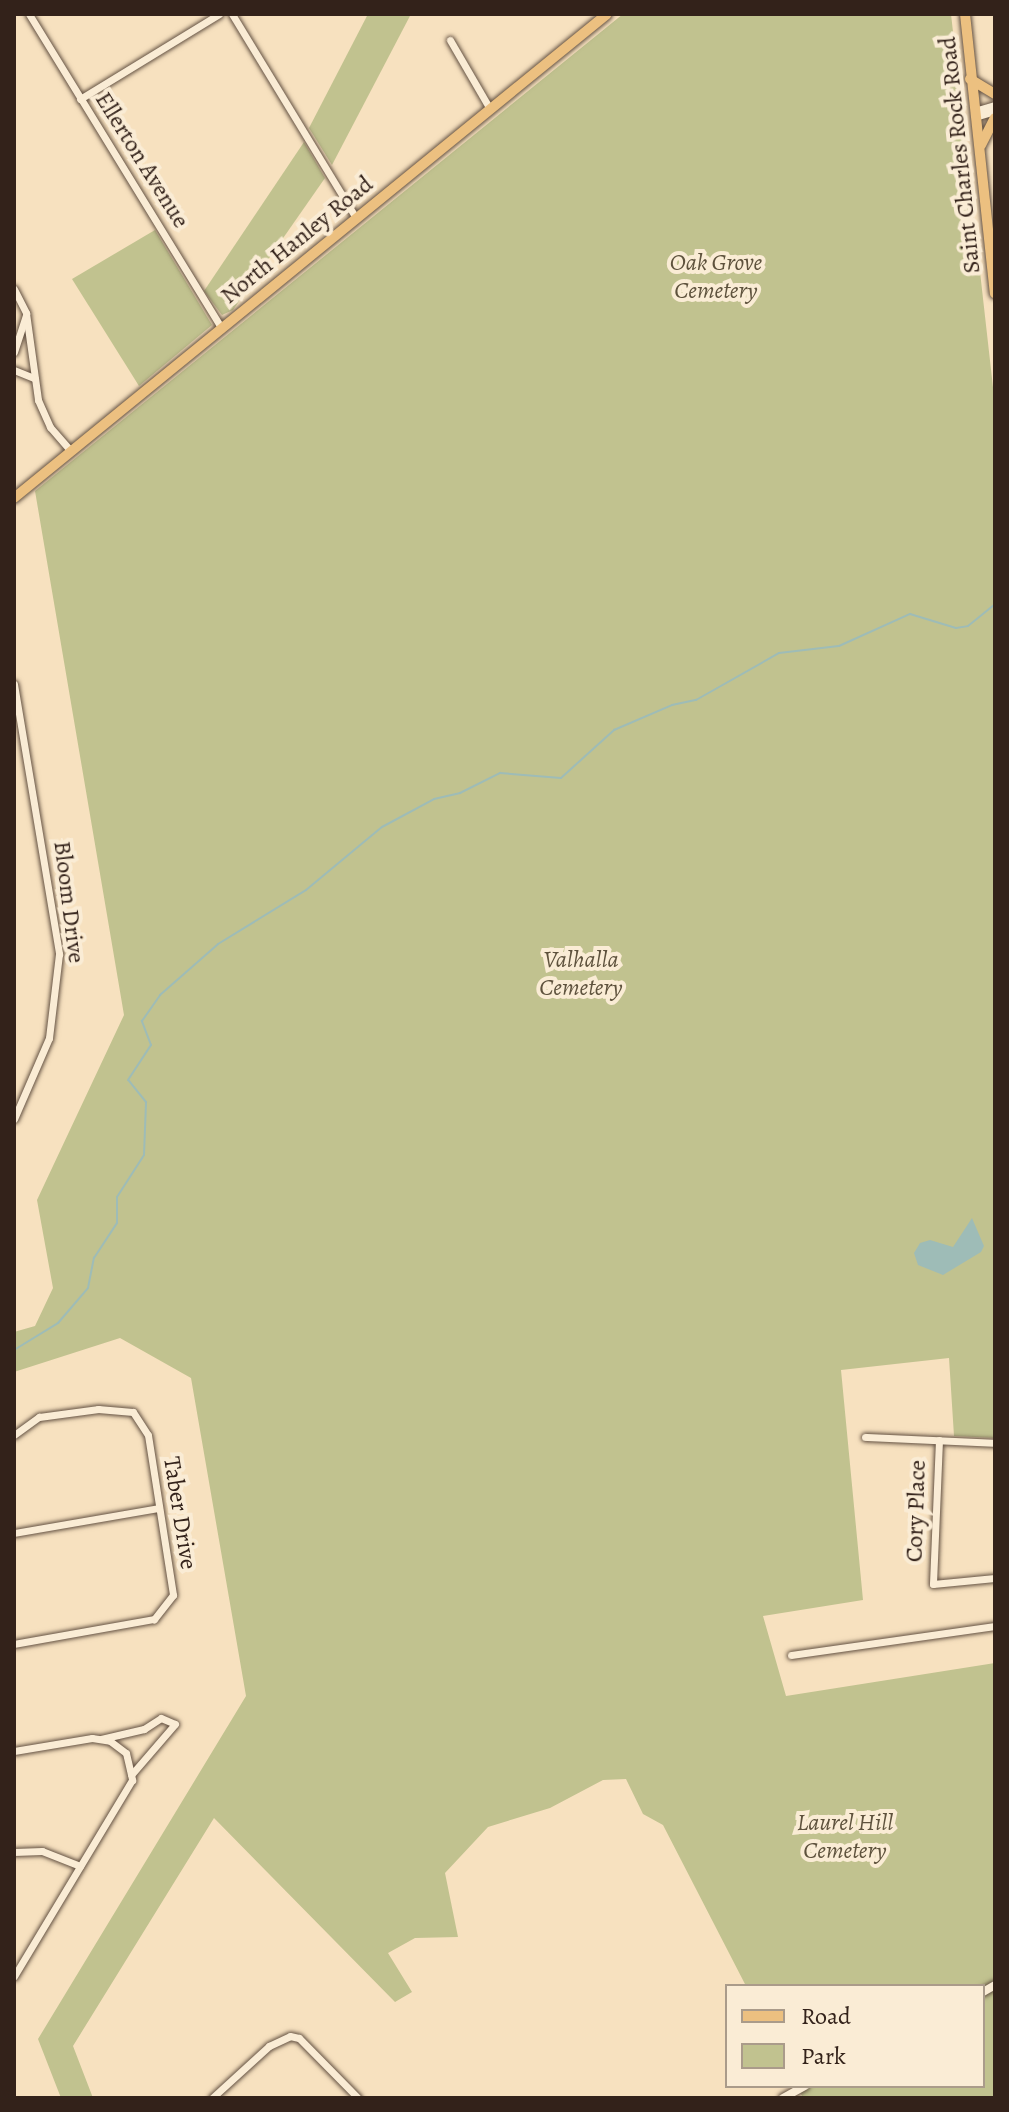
<!DOCTYPE html>
<html>
<head>
<meta charset="utf-8">
<style>
	body { margin:0 }
	#map { position:relative; width:1009px; height:2112px; overflow:hidden; background:#f7e1bf; font-family:Alegreya,serif }
	div>[style] { position:absolute }
	.green>* { inset:0; background:#c1c28f }
	.water>* { inset:0; background:#9ebcb7 }
	.stream>* { height:2px; margin:-1px; padding:0 1px; transform-origin:1px; border-radius:1px; background:#9ebcb7 }
	.roads { filter:drop-shadow(0 0 2px #645243) drop-shadow(0 0 2px #645243) }
	.minor>* { height:7px; margin:-3.5px; padding:0 3.5px; transform-origin:3.5px; border-radius:3.5px; background:#faecd5 }
	.tertiary>* { height:8px; margin:-4px; padding:0 4px; transform-origin:4px; border-radius:4px; background:#faecd5 }
	.primary>* { height:10px; margin:-5px; padding:0 5px; transform-origin:5px; border-radius:5px; background:#ecc080 }
	span { translate:-50% -50%; white-space:nowrap; text-align:center; line-height:1.15; -webkit-text-stroke:8px #faecd5; paint-order:stroke }
	.street-label { font-size:24px; color:#33221a }
	.park-label { font-size:24px; color:#5e523d; font-style:italic }
	.frame { position:absolute; inset:0; border:16px solid #33221a; pointer-events:none }
	.legend { position:absolute; left:725px; top:1984px; width:260px; height:104px; box-sizing:border-box; background:#faecd5; border:2px solid #aa9b8a; margin:0; padding:10px 14px; list-style:none; font-size:24px; color:#33221a }
	.legend li { display:flex; align-items:center; gap:16px; height:40px }
	.legend b { width:40px; border:2px solid #aa9b8a }
</style>
</head>
<body>
<div id="map">
	<div class="green">
		<div style="clip-path:polygon(368px 14px,411px 14px,332px 165px,309px 128px)"></div>
		<div style="clip-path:polygon(623px 14px,951px 14px,995px 405px,995px 1438px,954px 1436px,949px 1358px,841px 1370px,863px 1600px,763px 1616px,786px 1696px,995px 1663px,995px 2098px,803px 2098px,797px 2086px,983px 2086px,983px 1986px,746px 1986px,663px 1825px,643px 1814px,626px 1779px,603px 1780px,550px 1808px,488px 1827px,445px 1873px,458px 1937px,415px 1938px,388px 1953px,412px 1992px,395px 2002px,214px 1818px,73px 2046px,93px 2098px,61px 2098px,38px 2039px,246px 1696px,191px 1378px,120px 1338px,14px 1372px,14px 1332px,35px 1326px,53px 1288px,37px 1200px,124px 1015px,35px 491px)"></div>
		<div style="clip-path:polygon(304px 142px,325px 178px,233px 310px,222px 315px,204px 291px)"></div>
		<div style="clip-path:polygon(155px 230px,212px 325px,139px 386px,72px 279px)"></div>
	</div>
	<div class="water">
		<div style="clip-path:polygon(972px 1218px,984px 1246px,981px 1252px,943px 1275px,918px 1265px,914px 1253px,920px 1243px,930px 1240px,953px 1247px)"></div>
	</div>
	<div class="stream">
		<div style="left:14px;top:1350px;width:52px;rotate:-31.5deg"></div>
		<div style="left:58px;top:1323px;width:46px;rotate:-49.4deg"></div>
		<div style="left:88px;top:1288px;width:31px;rotate:-79deg"></div>
		<div style="left:94px;top:1258px;width:42px;rotate:-56.7deg"></div>
		<div style="left:117px;top:1223px;width:26px;rotate:-90deg"></div>
		<div style="left:117px;top:1197px;width:50px;rotate:-57.3deg"></div>
		<div style="left:144px;top:1155px;width:53px;rotate:-87.8deg"></div>
		<div style="left:146px;top:1102px;width:28px;rotate:-129deg"></div>
		<div style="left:128px;top:1080px;width:42px;rotate:-56.7deg"></div>
		<div style="left:151px;top:1045px;width:26px;rotate:-111deg"></div>
		<div style="left:142px;top:1021px;width:32px;rotate:-55deg"></div>
		<div style="left:160px;top:995px;width:77px;rotate:-41.3deg"></div>
		<div style="left:218px;top:944px;width:103px;rotate:-31.5deg"></div>
		<div style="left:306px;top:890px;width:99px;rotate:-39.7deg"></div>
		<div style="left:382px;top:827px;width:59px;rotate:-28.3deg"></div>
		<div style="left:434px;top:799px;width:27px;rotate:-13deg"></div>
		<div style="left:460px;top:793px;width:45px;rotate:-26.6deg"></div>
		<div style="left:500px;top:773px;width:61px;rotate:4.7deg"></div>
		<div style="left:561px;top:778px;width:72px;rotate:-42.2deg"></div>
		<div style="left:614px;top:730px;width:63px;rotate:-23.3deg"></div>
		<div style="left:672px;top:705px;width:25px;rotate:-12deg"></div>
		<div style="left:696px;top:700px;width:95px;rotate:-29.5deg"></div>
		<div style="left:779px;top:653px;width:60px;rotate:-6.7deg"></div>
		<div style="left:839px;top:646px;width:78px;rotate:-24.3deg"></div>
		<div style="left:910px;top:614px;width:48px;rotate:16.9deg"></div>
		<div style="left:956px;top:628px;width:12px;rotate:-9deg"></div>
		<div style="left:968px;top:626px;width:35px;rotate:-39deg"></div>
	</div>
	<div class="roads">
		<div class="minor">
			<div style="left:29px;top:14px;width:367px;rotate:58.5deg"></div>
			<div style="left:232px;top:14px;width:239px;rotate:58.7deg"></div>
			<div style="left:450px;top:40px;width:80px;rotate:59.9deg"></div>
			<div style="left:80px;top:99px;width:163px;rotate:-31.4deg"></div>
			<div style="left:974px;top:111px;width:22px;rotate:-16deg"></div>
			<div style="left:975px;top:117px;width:21px;rotate:-17deg"></div>
			<div style="left:14px;top:289px;width:27px;rotate:63deg"></div>
			<div style="left:26px;top:313px;width:88px;rotate:82.1deg"></div>
			<div style="left:38px;top:400px;width:30px;rotate:66deg"></div>
			<div style="left:50px;top:427px;width:30px;rotate:49deg"></div>
			<div style="left:14px;top:352px;width:38px;rotate:-72deg"></div>
			<div style="left:14px;top:370px;width:22px;rotate:22deg"></div>
			<div style="left:14px;top:684px;width:274px;rotate:80.5deg"></div>
			<div style="left:59px;top:954px;width:85px;rotate:96.8deg"></div>
			<div style="left:49px;top:1038px;width:88px;rotate:113.4deg"></div>
			<div style="left:14px;top:1435px;width:31px;rotate:-36deg"></div>
			<div style="left:39px;top:1417px;width:60px;rotate:-7.7deg"></div>
			<div style="left:98px;top:1409px;width:35px;rotate:5deg"></div>
			<div style="left:133px;top:1412px;width:27px;rotate:57deg"></div>
			<div style="left:148px;top:1435px;width:162px;rotate:81.1deg"></div>
			<div style="left:173px;top:1595px;width:31px;rotate:128deg"></div>
			<div style="left:154px;top:1619px;width:142px;rotate:169.9deg"></div>
			<div style="left:865px;top:1437px;width:130px;rotate:2.6deg"></div>
			<div style="left:939px;top:1440px;width:144px;rotate:92.4deg"></div>
			<div style="left:933px;top:1584px;width:62px;rotate:-5.5deg"></div>
			<div style="left:14px;top:1533px;width:147px;rotate:-9.8deg"></div>
			<div style="left:791px;top:1655px;width:206px;rotate:-8.1deg"></div>
			<div style="left:101px;top:1739px;width:44px;rotate:-13.1deg"></div>
			<div style="left:144px;top:1729px;width:20px;rotate:-33deg"></div>
			<div style="left:161px;top:1718px;width:15px;rotate:23deg"></div>
			<div style="left:175px;top:1724px;width:67px;rotate:130.8deg"></div>
			<div style="left:14px;top:1751px;width:79px;rotate:-9.5deg"></div>
			<div style="left:92px;top:1738px;width:18px;rotate:9deg"></div>
			<div style="left:110px;top:1741px;width:20px;rotate:37deg"></div>
			<div style="left:126px;top:1753px;width:28px;rotate:77deg"></div>
			<div style="left:132px;top:1780px;width:229px;rotate:121deg"></div>
			<div style="left:14px;top:1852px;width:28px;rotate:-2deg"></div>
			<div style="left:42px;top:1851px;width:41px;rotate:21.5deg"></div>
			<div style="left:212px;top:2098px;width:77px;rotate:-42.4deg"></div>
			<div style="left:269px;top:2046px;width:23px;rotate:-25deg"></div>
			<div style="left:290px;top:2036px;width:9px;rotate:13deg"></div>
			<div style="left:299px;top:2038px;width:84px;rotate:45.5deg"></div>
		</div>
		<div class="tertiary">
			<div style="left:983px;top:1992px;width:14px;rotate:-30deg"></div>
			<div style="left:783px;top:2098px;width:25px;rotate:-29deg"></div>
		</div>
		<div class="primary">
			<div style="left:965px;top:14px;width:281px;rotate:83.9deg"></div>
			<div style="left:970px;top:79px;width:29px;rotate:31deg"></div>
			<div style="left:981px;top:145px;width:30px;rotate:-63deg"></div>
			<div style="left:14px;top:498px;width:765px;rotate:-39.22deg"></div>
		</div>
	</div>
	<div class="street-label">
		<span style="left:960px;top:155px;rotate:-96deg">Saint Charles Rock Road</span>
		<span style="left:142px;top:160px;rotate:58deg">Ellerton Avenue</span>
		<span style="left:297px;top:240px;rotate:-39deg">North Hanley Road</span>
		<span style="left:69px;top:902px;rotate:83deg">Bloom Drive</span>
		<span style="left:916px;top:1511px;rotate:-88deg">Cory Place</span>
		<span style="left:180px;top:1513px;rotate:81deg">Taber Drive</span>
	</div>
	<div class="park-label">
		<span style="left:716px;top:277px">Oak Grove<br>Cemetery</span>
		<span style="left:581px;top:974px">Valhalla<br>Cemetery</span>
		<span style="left:845px;top:1837px">Laurel Hill<br>Cemetery</span>
	</div>
	<div class="frame"></div>
	<ul class="legend">
	<li><b style="height:10px;background:#ecc080"></b>Road</li>
	<li><b style="height:22px;background:#c1c28f"></b>Park</li>
	</ul>
</div>
</body>
</html>
